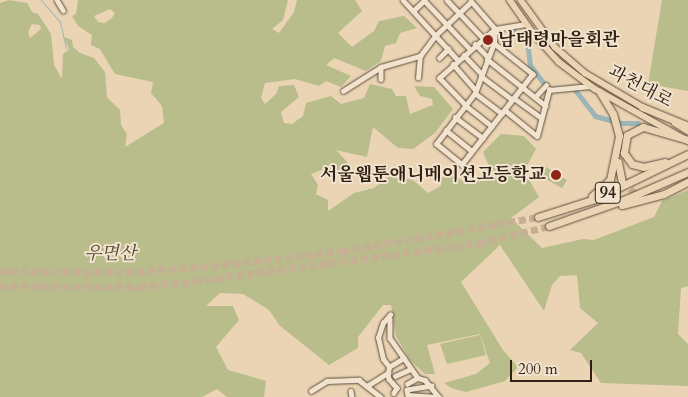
<!DOCTYPE html>
<html>
<head>
<meta charset="utf-8">
<style>
	body { margin:0 }
	#map { position:relative; width:688px; height:397px; overflow:hidden; background:#ead4b4; font-family:Cardo,"Noto Serif KR",serif }
	div>[style] { position:absolute }
	.green>* { inset:0; background:#b9bc8b }
	.stream>* { height:1px; margin:-0.5px; padding:0 0.5px; transform-origin:0.5px; border-radius:0.5px; background:#9bb6b6 }
	.river>* { height:5px; margin:-2.5px; padding:0 2.5px; transform-origin:2.5px; border-radius:2.5px; background:#9bb6b6 }
	.highway-tunnel>* { height:7px; margin-top:-3.5px; transform-origin:0; background:repeating-linear-gradient(90deg,#c5b094 0 7px,transparent 0 10.5px) }
	.roads { filter:drop-shadow(0 0 1px #5f4d3c) drop-shadow(0 0 1px #5f4d3c) }
	.minor>* { height:4.5px; margin:-2.25px; padding:0 2.25px; transform-origin:2.25px; border-radius:2.25px; background:#f1e3ce }
	.major>* { height:5.5px; margin:-2.75px; padding:0 2.75px; transform-origin:2.75px; border-radius:2.75px; background:#ead4b4 }
	.highway>* { height:7px; margin:-3.5px; padding:0 3.5px; transform-origin:3.5px; border-radius:3.5px; background:#ead4b4 }
	.dots>* { width:14px; height:14px; translate:-50% -50%; box-sizing:border-box; border:2px solid #f1e3ce; border-radius:50% }
	span { translate:-50% -50%; white-space:nowrap; text-align:center; line-height:1.15; -webkit-text-stroke:4px #f1e3ce; paint-order:stroke }
	.shield-label span { padding:1px 4px; background:#f1e3ce; border:1px solid; border-radius:4px; -webkit-text-stroke-width:0 }
	.shield-label { font-size:16px; color:#312014; font-weight:700 }
	.poi-label { font-size:18px; color:#312014; font-weight:700 }
	.left { translate:0 -50%; text-align:left }
	.right { translate:-100% -50%; text-align:right }
	.street-label { font-size:18px; color:#312014 }
	.park-label { font-size:18px; color:#534732; font-style:italic }
	.scale { position:absolute; left:510px; top:360px; width:82px; height:22px; box-sizing:border-box; border:2px solid #312014; border-top:0; padding-left:6px; font-size:15px; line-height:18px; white-space:nowrap; color:#312014; -webkit-text-stroke:4px #f1e3ce; paint-order:stroke }
</style>
</head>
<body>
<div id="map">
	<div class="green">
		<div style="clip-path:polygon(evenodd,9px 0,27px 3px,32px 12px,38px 14px,51px 34px,54px 65px,62px 79px,63px 54px,69px 49px,64px 37px,72px 40px,73px 47px,80px 53px,94px 58px,105px 72px,107px 97px,120px 110px,121px 125px,127px 134px,125px 147px,164px 123px,162px 106px,151px 93px,153px 82px,115px 74px,100px 49px,91px 45px,92px 35px,78px 26px,72px 16px,76px 14px,78px 0,288px 0,283px 20px,272px 29px,279px 33px,294px 12px,297px 0,355px 0,362px 11px,338px 33px,352px 47px,374px 31px,379px 21px,404px 16px,417px 28px,400px 33px,396px 43px,385px 46px,381px 61px,366px 71px,334px 58px,326px 65px,351px 76px,341px 87px,326px 81px,319px 86px,295px 79px,265px 83px,261px 98px,265px 104px,276px 94px,279px 86px,294px 85px,299px 97px,281px 112px,284px 123px,292px 124px,303px 116px,306px 103px,331px 96px,341px 104px,364px 98px,370px 84px,392px 89px,396px 96px,406px 96px,410px 114px,433px 105px,432px 99px,420px 96px,414px 86px,434px 87px,453px 109px,435px 133px,413px 149px,398px 148px,373px 127px,367px 157px,336px 150px,348px 163px,344px 170px,324px 169px,311px 174px,318px 185px,316px 194px,328px 200px,328px 211px,354px 193px,374px 188px,389px 176px,413px 180px,428px 193px,441px 186px,441px 178px,452px 174px,465px 183px,477px 181px,492px 173px,483px 152px,501px 134px,524px 136px,536px 149px,524px 171px,539px 197px,511px 218px,542px 248px,583px 239px,594px 240px,654px 217px,662px 201px,688px 190px,688px 286px,681px 288px,678px 334px,688px 344px,688px 386px,601px 383px,581px 353px,570px 350px,598px 323px,580px 308px,577px 275px,560px 276px,552px 285px,544px 311px,500px 245px,461px 282px,503px 350px,518px 367px,505px 381px,466px 392px,451px 388px,444px 383px,476px 374px,490px 363px,480px 334px,427px 345px,435px 374px,425px 374px,410px 360px,396px 336px,391px 305px,383px 305px,358px 337px,358px 348px,329px 365px,279px 325px,269px 310px,243px 294px,220px 293px,206px 306px,233px 306px,239px 320px,216px 347px,228px 370px,266px 381px,264px 397px,227px 397px,217px 389px,202px 397px,0 397px,0 3px,9px 0,110px 9px,115px 13px,112px 18px,105px 23px,98px 22px,94px 16px,110px 9px,9px 0,32px 24px,40px 25px,41px 29px,30px 38px,28px 32px,32px 24px)"></div>
		<div style="clip-path:polygon(662px 0,688px 0,688px 91px,648px 84px)"></div>
		<div style="clip-path:polygon(541px 164px,567px 180px,562px 188px,538px 175px)"></div>
		<div style="clip-path:polygon(480px 335px,486px 355px,447px 364px,440px 344px)"></div>
	</div>
	<div class="stream">
		<div style="left:41px;top:0;width:29px;rotate:49deg"></div>
		<div style="left:60px;top:22px;width:27px;rotate:77deg"></div>
	</div>
	<div class="river">
		<div style="left:510px;top:28px;width:21px;rotate:37deg"></div>
		<div style="left:527px;top:41px;width:24px;rotate:83deg"></div>
		<div style="left:530px;top:65px;width:25px;rotate:53deg"></div>
		<div style="left:575px;top:90px;width:33px;rotate:52deg"></div>
		<div style="left:595px;top:116px;width:27px;rotate:15deg"></div>
		<div style="left:621px;top:123px;width:17px"></div>
	</div>
	<div class="highway-tunnel">
		<div style="left:622px;top:182px;width:17px;rotate:40deg"></div>
		<div style="left:635px;top:193px;width:21px"></div>
		<div style="left:0;top:271px;width:127px;rotate:0.5deg"></div>
		<div style="left:127px;top:272px;width:85px;rotate:-4deg"></div>
		<div style="left:212px;top:266px;width:132px;rotate:-6.5deg"></div>
		<div style="left:343px;top:251px;width:198px;rotate:-9.9deg"></div>
		<div style="left:0;top:286px;width:140px;rotate:0.4deg"></div>
		<div style="left:140px;top:287px;width:55px;rotate:-6.2deg"></div>
		<div style="left:195px;top:281px;width:288px;rotate:-7.6deg"></div>
		<div style="left:480px;top:243px;width:71px;rotate:-13.8deg"></div>
	</div>
	<div class="roads">
		<div class="minor">
			<div style="left:57px;top:0;width:12px;rotate:59deg"></div>
			<div style="left:403px;top:0;width:81px;rotate:47.5deg"></div>
			<div style="left:424px;top:0;width:67px;rotate:46.8deg"></div>
			<div style="left:447px;top:0;width:52px;rotate:46.5deg"></div>
			<div style="left:471px;top:1px;width:37px;rotate:49deg"></div>
			<div style="left:413px;top:11px;width:16px;rotate:-43deg"></div>
			<div style="left:494px;top:43px;width:50px;rotate:38.5deg"></div>
			<div style="left:533px;top:74px;width:115px;rotate:128deg"></div>
			<div style="left:462px;top:165px;width:33px;rotate:-141deg"></div>
			<div style="left:436px;top:144px;width:64px;rotate:-52.6deg"></div>
			<div style="left:475px;top:93px;width:53px;rotate:-69.2deg"></div>
			<div style="left:494px;top:43px;width:14px;rotate:-86deg"></div>
			<div style="left:475px;top:44px;width:18px;rotate:45deg"></div>
			<div style="left:464px;top:55px;width:26px;rotate:47deg"></div>
			<div style="left:439px;top:58px;width:13px;rotate:-45deg"></div>
			<div style="left:487px;top:59px;width:75px;rotate:38.5deg"></div>
			<div style="left:453px;top:64px;width:35px;rotate:49deg"></div>
			<div style="left:381px;top:67px;width:12px;rotate:90deg"></div>
			<div style="left:481px;top:76px;width:39px;rotate:37deg"></div>
			<div style="left:418px;top:78px;width:22px;rotate:-85deg"></div>
			<div style="left:343px;top:91px;width:45px;rotate:-32.3deg"></div>
			<div style="left:381px;top:67px;width:41px;rotate:-15.8deg"></div>
			<div style="left:420px;top:56px;width:26px;rotate:-53deg"></div>
			<div style="left:436px;top:35px;width:48px;rotate:-43.3deg"></div>
			<div style="left:475px;top:93px;width:34px;rotate:37deg"></div>
			<div style="left:535px;top:97px;width:16px;rotate:-47deg"></div>
			<div style="left:514px;top:98px;width:32px;rotate:36deg"></div>
			<div style="left:465px;top:105px;width:37px;rotate:-134deg"></div>
			<div style="left:439px;top:78px;width:74px;rotate:-41.2deg"></div>
			<div style="left:495px;top:29px;width:31px;rotate:-9deg"></div>
			<div style="left:465px;top:105px;width:34px;rotate:38deg"></div>
			<div style="left:505px;top:110px;width:41px;rotate:39.1deg"></div>
			<div style="left:537px;top:136px;width:48px;rotate:-75.4deg"></div>
			<div style="left:549px;top:90px;width:41px;rotate:-5.6deg"></div>
			<div style="left:455px;top:117px;width:35px;rotate:37deg"></div>
			<div style="left:446px;top:130px;width:33px;rotate:39deg"></div>
			<div style="left:390px;top:319px;width:19px;rotate:90deg"></div>
			<div style="left:390px;top:338px;width:24px;rotate:55deg"></div>
			<div style="left:389px;top:367px;width:10px;rotate:-127deg"></div>
			<div style="left:383px;top:359px;width:22px;rotate:-103deg"></div>
			<div style="left:378px;top:338px;width:16px;rotate:-72deg"></div>
			<div style="left:383px;top:323px;width:11px;rotate:-49deg"></div>
			<div style="left:388px;top:373px;width:6px;rotate:81deg"></div>
			<div style="left:389px;top:379px;width:12px;rotate:48deg"></div>
			<div style="left:397px;top:388px;width:6px;rotate:121deg"></div>
			<div style="left:395px;top:376px;width:17px;rotate:-24deg"></div>
			<div style="left:418px;top:378px;width:7px;rotate:16deg"></div>
			<div style="left:425px;top:380px;width:22px;rotate:51deg"></div>
			<div style="left:367px;top:386px;width:25px;rotate:-32deg"></div>
			<div style="left:388px;top:373px;width:6px;rotate:-81deg"></div>
			<div style="left:389px;top:367px;width:17px;rotate:-31deg"></div>
			<div style="left:404px;top:358px;width:24px;rotate:55deg"></div>
			<div style="left:418px;top:378px;width:12px;rotate:149deg"></div>
			<div style="left:432px;top:386px;width:25px;rotate:171deg"></div>
			<div style="left:407px;top:390px;width:5px;rotate:79deg"></div>
			<div style="left:408px;top:395px;width:31px;rotate:4deg"></div>
			<div style="left:311px;top:391px;width:19px;rotate:-32deg"></div>
			<div style="left:327px;top:381px;width:32px;rotate:-2deg"></div>
			<div style="left:359px;top:380px;width:28px;rotate:38deg"></div>
			<div style="left:351px;top:391px;width:6px;rotate:81deg"></div>
		</div>
		<div class="major">
			<div style="left:510px;top:0;width:40px;rotate:55.1deg"></div>
			<div style="left:533px;top:33px;width:39px;rotate:48deg"></div>
			<div style="left:559px;top:62px;width:45px;rotate:36.9deg"></div>
			<div style="left:595px;top:89px;width:107px;rotate:29.2deg"></div>
			<div style="left:521px;top:0;width:58px;rotate:54.1deg"></div>
			<div style="left:555px;top:47px;width:40px;rotate:41deg"></div>
			<div style="left:585px;top:73px;width:69px;rotate:30.7deg"></div>
			<div style="left:675px;top:123px;width:15px;rotate:32deg"></div>
		</div>
		<div class="highway">
			<div style="left:642px;top:107px;width:50px;rotate:22.4deg"></div>
			<div style="left:618px;top:162px;width:20px;rotate:79deg"></div>
			<div style="left:665px;top:162px;width:22px;rotate:167deg"></div>
			<div style="left:644px;top:167px;width:12px;rotate:-166deg"></div>
			<div style="left:632px;top:164px;width:14px;rotate:-126deg"></div>
			<div style="left:624px;top:153px;width:18px;rotate:-81deg"></div>
			<div style="left:627px;top:135px;width:18px;rotate:-27deg"></div>
			<div style="left:643px;top:127px;width:44px;rotate:15.9deg"></div>
			<div style="left:592px;top:196px;width:24px;rotate:-42deg"></div>
			<div style="left:610px;top:180px;width:45px;rotate:-78.4deg"></div>
			<div style="left:619px;top:136px;width:23px;rotate:-105deg"></div>
			<div style="left:613px;top:114px;width:26px;rotate:-121deg"></div>
			<div style="left:622px;top:205px;width:43px;rotate:-14.7deg"></div>
			<div style="left:664px;top:194px;width:27px;rotate:-27deg"></div>
			<div style="left:538px;top:217px;width:60px;rotate:-17.5deg"></div>
			<div style="left:595px;top:199px;width:103px;rotate:-25.8deg"></div>
			<div style="left:549px;top:226px;width:82px;rotate:-19.3deg"></div>
			<div style="left:626px;top:199px;width:68px;rotate:-23.5deg"></div>
		</div>
	</div>
	<div class="dots">
		<div style="left:488px;top:40px;background:#8f2418"></div>
		<div style="left:556px;top:175px;background:#8f2418"></div>
	</div>
	<div class="shield-label">
		<span style="left:608px;top:193px">94</span>
	</div>
	<div class="poi-label">
		<span class="left" style="left:498px;top:40px">남태령마을회관</span>
		<span class="right" style="left:546px;top:175px">서울웹툰애니메이션고등학교</span>
	</div>
	<div class="street-label">
		<span style="left:640px;top:87px;rotate:28deg">과천대로</span>
	</div>
	<div class="park-label">
		<span style="left:110px;top:254px">우면산</span>
	</div>
	<div class="scale">200 m</div>
</div>
</body>
</html>
